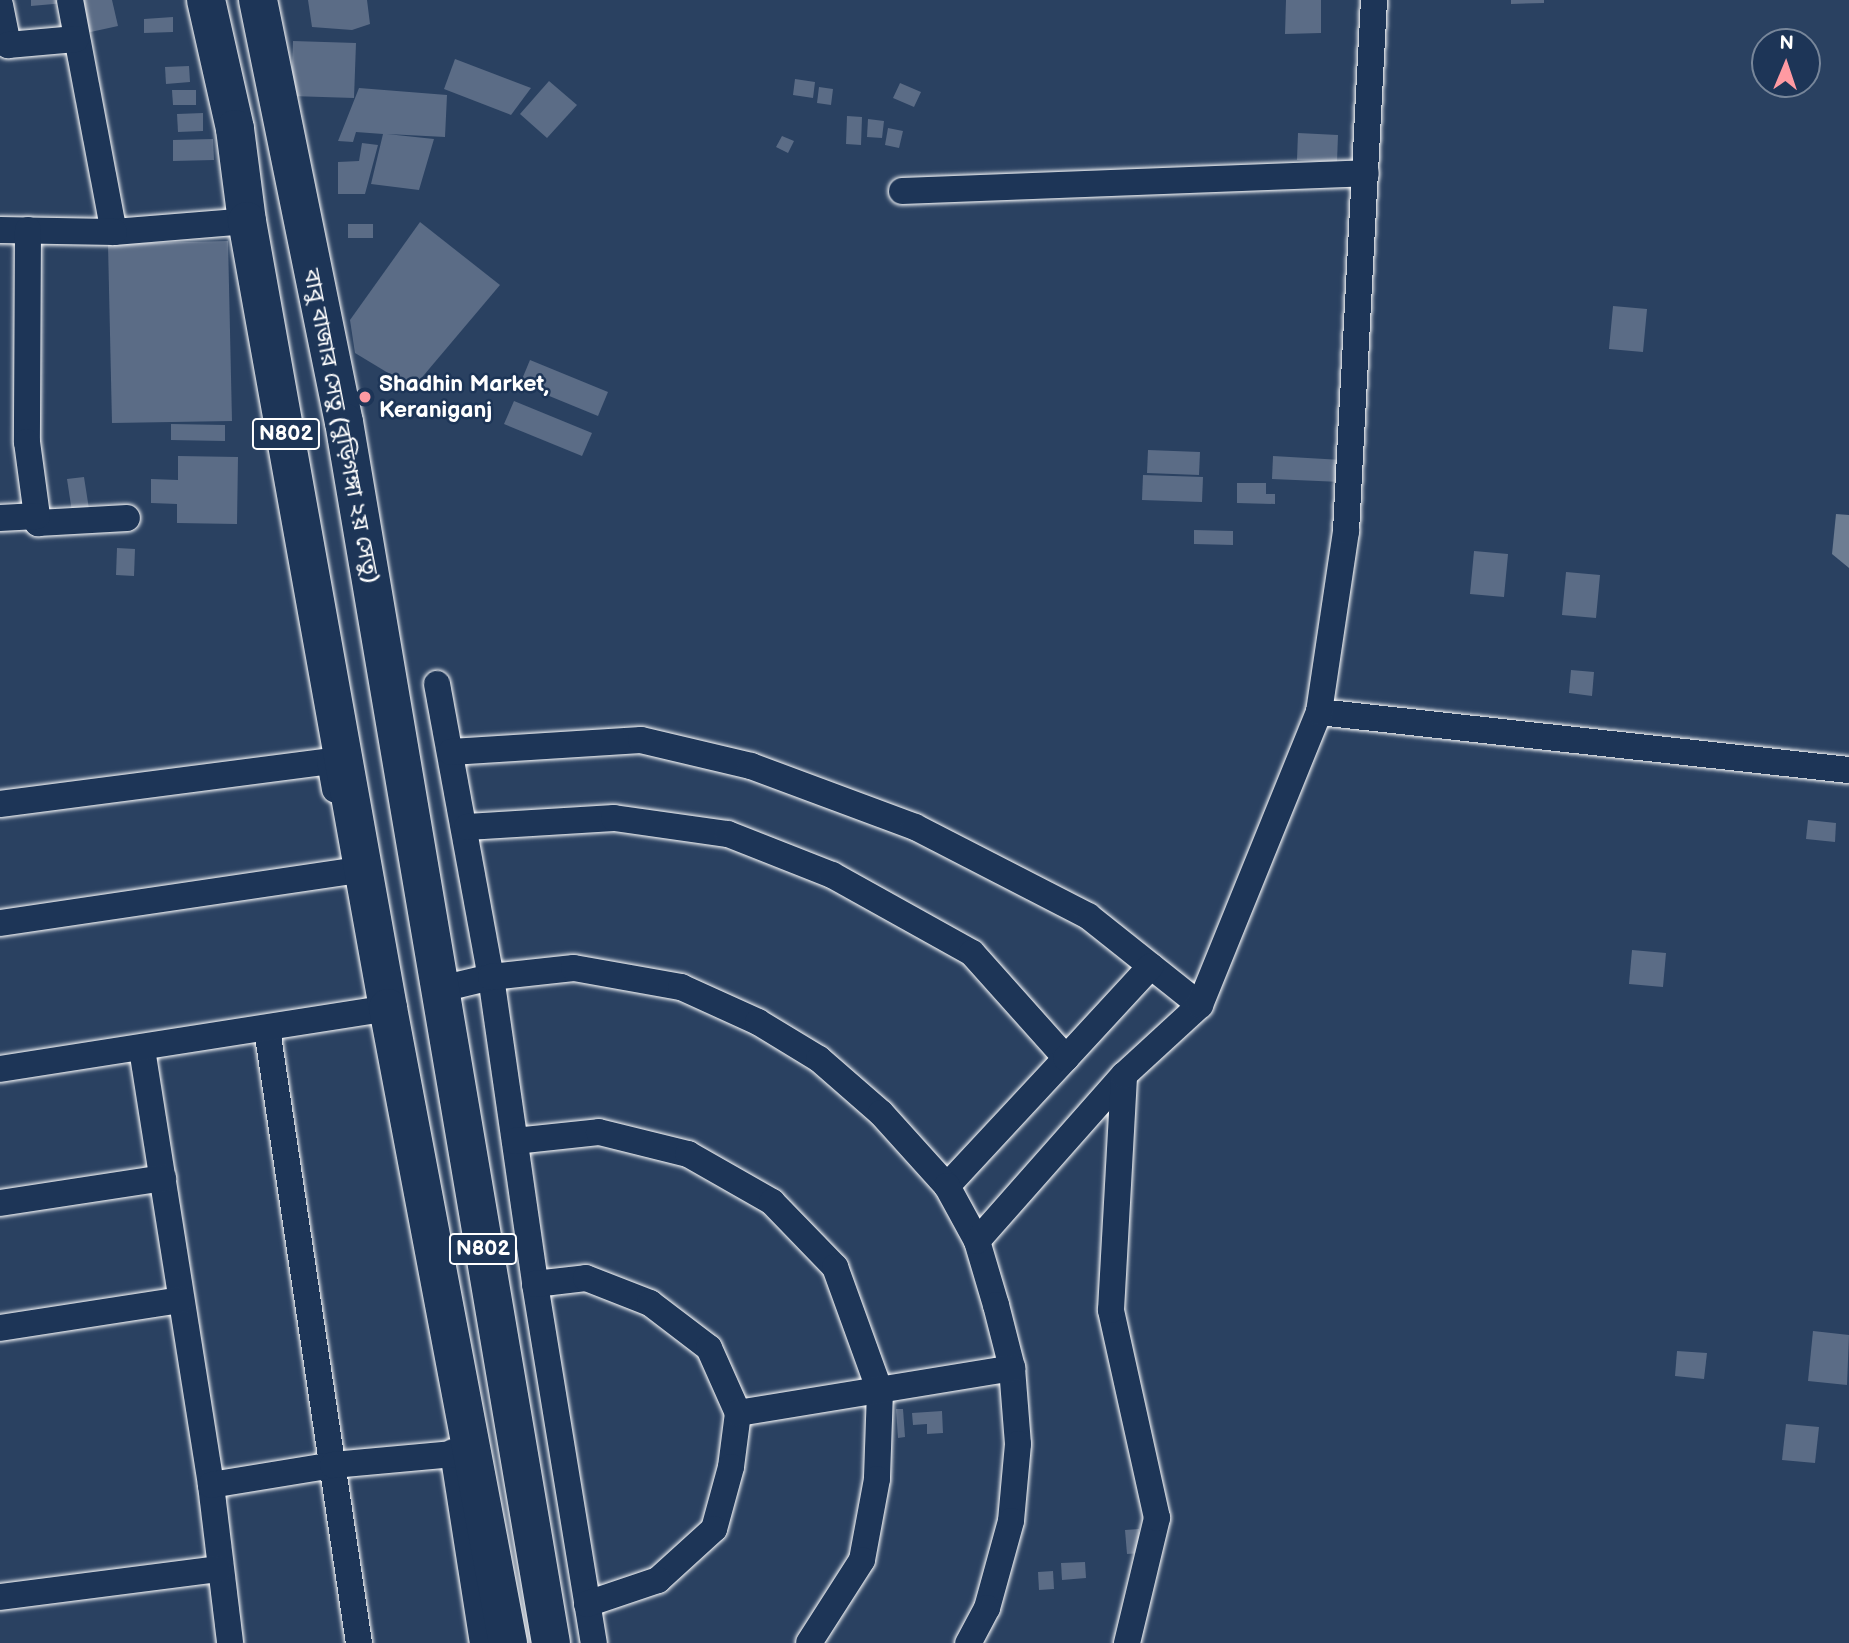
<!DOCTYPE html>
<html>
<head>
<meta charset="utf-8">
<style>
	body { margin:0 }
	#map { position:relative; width:1849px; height:1643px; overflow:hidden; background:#2a4161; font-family:"Balsamiq Sans","Noto Sans Bengali",sans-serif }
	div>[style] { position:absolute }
	.water>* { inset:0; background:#6d7d92 }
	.building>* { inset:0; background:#5b6c86 }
	.roads { filter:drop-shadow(0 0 2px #fff) drop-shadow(0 0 2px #fff) }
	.minor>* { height:26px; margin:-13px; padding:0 13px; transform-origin:13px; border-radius:13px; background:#1d3557 }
	.highway>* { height:38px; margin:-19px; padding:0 19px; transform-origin:19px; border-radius:19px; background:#1d3557 }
	.dots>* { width:19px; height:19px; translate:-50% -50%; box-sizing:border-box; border:4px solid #1d3557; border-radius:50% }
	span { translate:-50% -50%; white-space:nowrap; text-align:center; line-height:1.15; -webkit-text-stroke:5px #1d3557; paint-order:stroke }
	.shield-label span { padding:2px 5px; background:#1d3557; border:2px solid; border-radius:5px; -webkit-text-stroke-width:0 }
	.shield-label { font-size:21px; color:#fff; font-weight:700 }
	.poi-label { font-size:23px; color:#fff; font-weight:700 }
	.left { translate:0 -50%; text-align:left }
	.street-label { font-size:23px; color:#fff }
	.north { position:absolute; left:1751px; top:28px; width:70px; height:70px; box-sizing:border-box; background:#1d3557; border:2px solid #77869a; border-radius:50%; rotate:2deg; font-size:19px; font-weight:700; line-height:28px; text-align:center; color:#fff }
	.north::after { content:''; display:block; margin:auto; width:24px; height:32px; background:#ff9aa2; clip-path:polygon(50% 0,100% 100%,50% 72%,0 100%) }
</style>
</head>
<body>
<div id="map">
	<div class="water">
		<div style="clip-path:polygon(1836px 514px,1849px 515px,1849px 568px,1832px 554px)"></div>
	</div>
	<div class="building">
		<div style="clip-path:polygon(31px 0,64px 0,65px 3px,31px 6px)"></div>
		<div style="clip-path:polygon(83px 0,112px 0,118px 26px,86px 33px)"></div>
		<div style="clip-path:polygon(308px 0,367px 0,370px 24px,352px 30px,312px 27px)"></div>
		<div style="clip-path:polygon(1286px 0,1321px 0,1321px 33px,1285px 34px)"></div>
		<div style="clip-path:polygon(1511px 0,1544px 0,1544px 3px,1511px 4px)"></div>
		<div style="clip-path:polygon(173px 17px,173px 32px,144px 33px,144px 19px)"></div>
		<div style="clip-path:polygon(293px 41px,356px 43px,354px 98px,291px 96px)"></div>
		<div style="clip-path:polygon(455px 59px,531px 88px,511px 115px,444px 89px)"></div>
		<div style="clip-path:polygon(189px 66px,190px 82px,166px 84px,165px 67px)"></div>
		<div style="clip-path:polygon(795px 79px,815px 82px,813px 98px,793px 95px)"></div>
		<div style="clip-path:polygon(549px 81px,577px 105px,547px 138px,520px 114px)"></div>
		<div style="clip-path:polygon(900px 83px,921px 92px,914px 107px,893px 98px)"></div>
		<div style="clip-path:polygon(819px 87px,833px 89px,831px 105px,817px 103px)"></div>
		<div style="clip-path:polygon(359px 88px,447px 95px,445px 137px,387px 134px,434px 139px,419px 190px,371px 184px,383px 134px,356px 132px,353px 142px,338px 141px)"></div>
		<div style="clip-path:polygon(172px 90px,196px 90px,196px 105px,173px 105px)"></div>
		<div style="clip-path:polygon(203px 113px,203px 131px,178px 132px,177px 114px)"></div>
		<div style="clip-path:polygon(847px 116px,862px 117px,861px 145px,846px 144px)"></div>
		<div style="clip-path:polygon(868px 119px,884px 121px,882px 138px,867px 137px)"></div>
		<div style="clip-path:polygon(888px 128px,903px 131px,899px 148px,885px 145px)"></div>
		<div style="clip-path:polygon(1298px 133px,1338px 135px,1337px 162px,1297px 160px)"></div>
		<div style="clip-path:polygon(782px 136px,794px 141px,788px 153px,776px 147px)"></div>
		<div style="clip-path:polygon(213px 139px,214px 160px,173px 161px,173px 140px)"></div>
		<div style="clip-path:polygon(362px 143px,378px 145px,365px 194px,338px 194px,338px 162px,359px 161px)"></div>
		<div style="clip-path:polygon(420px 222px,500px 285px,413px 388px,355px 353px,350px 320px)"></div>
		<div style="clip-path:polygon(348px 224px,373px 224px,373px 238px,348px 238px)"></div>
		<div style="clip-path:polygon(228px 241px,232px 421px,112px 423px,108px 244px)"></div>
		<div style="clip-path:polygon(1613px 306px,1647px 309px,1643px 352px,1609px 349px)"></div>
		<div style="clip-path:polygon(530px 360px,608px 392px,598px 416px,520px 384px)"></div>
		<div style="clip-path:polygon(514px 401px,592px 433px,582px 456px,504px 424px)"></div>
		<div style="clip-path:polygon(171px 424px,225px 425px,225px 441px,171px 440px)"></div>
		<div style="clip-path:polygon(1148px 450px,1200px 452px,1199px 475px,1147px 473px)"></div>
		<div style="clip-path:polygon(178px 456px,238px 457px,237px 524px,177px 523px,177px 504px,151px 503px,151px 479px,178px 480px)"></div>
		<div style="clip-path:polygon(1273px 456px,1342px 460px,1341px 482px,1272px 479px)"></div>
		<div style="clip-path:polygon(1143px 475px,1203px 477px,1202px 502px,1142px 500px)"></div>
		<div style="clip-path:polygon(84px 477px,91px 522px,74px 525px,67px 479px)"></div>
		<div style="clip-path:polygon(1237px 483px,1266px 483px,1266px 494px,1275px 494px,1275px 504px,1237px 503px)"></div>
		<div style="clip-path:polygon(1194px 530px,1233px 531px,1233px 545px,1194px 544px)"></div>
		<div style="clip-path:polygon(117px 548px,135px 549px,134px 576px,116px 575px)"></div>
		<div style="clip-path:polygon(1474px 551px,1508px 554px,1504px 597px,1470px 594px)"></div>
		<div style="clip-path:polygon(1566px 572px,1600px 575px,1596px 618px,1562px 615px)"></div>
		<div style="clip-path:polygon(1571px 670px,1594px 672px,1592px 696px,1569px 693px)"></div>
		<div style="clip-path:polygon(1808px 820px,1836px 823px,1835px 842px,1806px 839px)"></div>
		<div style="clip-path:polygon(1632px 950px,1666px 953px,1663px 987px,1629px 984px)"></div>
		<div style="clip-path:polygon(1813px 1331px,1849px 1335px,1847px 1385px,1808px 1381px)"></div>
		<div style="clip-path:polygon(1677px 1351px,1707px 1353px,1704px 1379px,1675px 1376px)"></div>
		<div style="clip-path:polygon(896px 1409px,903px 1409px,905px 1437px,898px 1438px)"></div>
		<div style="clip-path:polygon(942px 1411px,943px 1433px,927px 1434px,927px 1424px,913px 1425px,912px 1413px)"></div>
		<div style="clip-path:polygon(1786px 1424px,1819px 1427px,1815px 1463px,1782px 1460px)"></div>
		<div style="clip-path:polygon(1139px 1529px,1141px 1553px,1127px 1554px,1125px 1530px)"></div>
		<div style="clip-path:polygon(1085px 1562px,1086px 1578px,1062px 1580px,1061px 1563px)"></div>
		<div style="clip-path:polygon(1053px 1571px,1054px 1589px,1039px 1590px,1038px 1572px)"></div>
	</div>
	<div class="roads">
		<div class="minor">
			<div style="left:70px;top:0;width:236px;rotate:79.3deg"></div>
			<div style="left:114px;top:232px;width:133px;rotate:-4.7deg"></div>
			<div style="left:0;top:5px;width:41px;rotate:78.7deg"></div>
			<div style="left:8px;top:45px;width:68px;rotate:-5deg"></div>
			<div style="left:902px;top:191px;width:464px;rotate:-2.2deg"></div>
			<div style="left:0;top:230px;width:114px;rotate:1deg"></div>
			<div style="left:28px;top:230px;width:212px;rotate:90.3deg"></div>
			<div style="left:27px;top:442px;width:82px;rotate:82.3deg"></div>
			<div style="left:38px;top:523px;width:89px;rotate:-3.2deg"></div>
			<div style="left:0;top:518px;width:37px;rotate:-3deg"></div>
			<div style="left:437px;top:684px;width:298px;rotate:79.6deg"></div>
			<div style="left:491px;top:977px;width:310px;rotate:81.8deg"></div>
			<div style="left:535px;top:1284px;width:364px;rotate:80.7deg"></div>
			<div style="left:1319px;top:712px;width:533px;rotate:6.25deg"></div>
			<div style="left:451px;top:752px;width:190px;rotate:-3.6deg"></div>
			<div style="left:641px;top:740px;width:113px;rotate:13.3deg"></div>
			<div style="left:751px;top:766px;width:175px;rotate:20.4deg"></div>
			<div style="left:915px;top:827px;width:195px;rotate:27.2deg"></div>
			<div style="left:1088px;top:916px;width:143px;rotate:38.5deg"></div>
			<div style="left:0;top:804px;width:333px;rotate:-7.4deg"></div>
			<div style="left:330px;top:761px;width:29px;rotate:80deg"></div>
			<div style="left:467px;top:827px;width:147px;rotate:-3.5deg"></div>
			<div style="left:614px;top:818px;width:115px;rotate:8deg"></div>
			<div style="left:728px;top:834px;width:112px;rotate:21.5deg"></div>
			<div style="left:832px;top:875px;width:160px;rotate:29.1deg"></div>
			<div style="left:972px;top:953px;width:141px;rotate:48.2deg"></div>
			<div style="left:1066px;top:1058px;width:175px;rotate:132.9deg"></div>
			<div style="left:0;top:923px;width:369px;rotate:-8.4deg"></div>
			<div style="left:441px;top:989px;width:51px;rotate:-13.5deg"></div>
			<div style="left:491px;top:977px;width:83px;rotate:-6.2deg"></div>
			<div style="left:574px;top:968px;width:109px;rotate:10.1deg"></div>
			<div style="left:681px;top:987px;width:85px;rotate:24.4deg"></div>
			<div style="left:758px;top:1022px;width:71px;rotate:31.2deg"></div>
			<div style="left:819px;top:1059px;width:82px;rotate:41.1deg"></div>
			<div style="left:881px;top:1113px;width:98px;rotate:47.9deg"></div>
			<div style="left:947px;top:1186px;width:63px;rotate:61.4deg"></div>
			<div style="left:977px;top:1241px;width:67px;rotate:73.5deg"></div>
			<div style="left:996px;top:1305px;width:65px;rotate:75.7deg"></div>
			<div style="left:1012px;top:1368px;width:76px;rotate:85.5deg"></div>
			<div style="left:1018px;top:1444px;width:77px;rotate:95.2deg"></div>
			<div style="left:1011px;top:1521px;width:90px;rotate:105.4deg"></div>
			<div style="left:987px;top:1608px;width:40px;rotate:118deg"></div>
			<div style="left:267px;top:1029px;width:621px;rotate:81.48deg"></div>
			<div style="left:142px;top:1049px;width:441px;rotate:81deg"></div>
			<div style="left:211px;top:1485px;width:159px;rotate:83.1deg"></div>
			<div style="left:1066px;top:1058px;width:125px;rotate:-47.3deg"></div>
			<div style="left:0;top:1069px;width:393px;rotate:-8.9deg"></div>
			<div style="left:515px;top:1141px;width:84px;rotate:-6.1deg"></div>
			<div style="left:599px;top:1132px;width:92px;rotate:13.9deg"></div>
			<div style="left:688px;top:1154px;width:97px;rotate:29.7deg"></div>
			<div style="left:772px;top:1202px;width:91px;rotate:45.9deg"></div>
			<div style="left:835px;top:1267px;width:132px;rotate:70.1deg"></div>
			<div style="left:880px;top:1391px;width:88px;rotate:92deg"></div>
			<div style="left:877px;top:1479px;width:82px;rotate:100.5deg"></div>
			<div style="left:862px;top:1560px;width:98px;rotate:122.6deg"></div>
			<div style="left:0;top:1203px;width:165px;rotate:-8.7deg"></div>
			<div style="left:977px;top:1241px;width:222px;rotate:-48.5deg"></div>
			<div style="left:535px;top:1284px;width:51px;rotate:-6.7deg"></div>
			<div style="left:586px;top:1278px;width:69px;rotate:21.3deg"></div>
			<div style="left:650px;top:1303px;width:74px;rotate:37.3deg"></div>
			<div style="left:709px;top:1348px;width:71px;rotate:66deg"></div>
			<div style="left:738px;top:1413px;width:54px;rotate:97.4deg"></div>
			<div style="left:731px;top:1467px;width:64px;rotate:105.3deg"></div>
			<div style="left:714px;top:1529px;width:76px;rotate:137.7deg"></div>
			<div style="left:658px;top:1580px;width:75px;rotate:161.3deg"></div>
			<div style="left:0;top:1328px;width:183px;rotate:-8.8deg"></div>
			<div style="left:738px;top:1413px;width:278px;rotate:-9.3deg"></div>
			<div style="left:453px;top:1452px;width:193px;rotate:81.1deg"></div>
			<div style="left:211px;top:1485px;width:124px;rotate:-9.3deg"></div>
			<div style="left:333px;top:1465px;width:121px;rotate:-5.2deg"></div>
			<div style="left:0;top:1597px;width:220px;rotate:-7.3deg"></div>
			<div style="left:1127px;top:1643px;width:129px;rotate:-76.5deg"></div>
			<div style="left:1157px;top:1518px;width:213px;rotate:-102.5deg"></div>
			<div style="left:1111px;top:1310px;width:235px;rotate:-86.8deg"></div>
			<div style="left:1124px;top:1075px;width:103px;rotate:-42.6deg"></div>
			<div style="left:1200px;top:1005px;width:316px;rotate:-67.9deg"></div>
			<div style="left:1319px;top:712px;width:183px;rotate:-81.5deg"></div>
			<div style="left:1346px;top:531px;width:532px;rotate:-86.98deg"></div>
		</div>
		<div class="highway">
			<div style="left:206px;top:0;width:132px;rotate:77.3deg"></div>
			<div style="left:235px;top:129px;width:93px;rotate:82.6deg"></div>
			<div style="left:247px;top:221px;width:800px;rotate:79.84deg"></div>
			<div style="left:388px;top:1008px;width:646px;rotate:79.3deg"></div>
			<div style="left:258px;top:0;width:431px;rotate:78.5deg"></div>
			<div style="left:344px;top:422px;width:1238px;rotate:80.38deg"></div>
		</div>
	</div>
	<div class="dots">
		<div style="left:365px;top:397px;background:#ff9aa2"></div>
	</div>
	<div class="shield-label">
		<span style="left:286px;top:434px">N802</span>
		<span style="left:483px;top:1249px">N802</span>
	</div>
	<div class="poi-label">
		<span class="left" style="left:379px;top:397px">Shadhin Market,<br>Keraniganj</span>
	</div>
	<div class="street-label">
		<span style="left:341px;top:426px;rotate:79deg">বাবু বাজার সেতু (বুড়িগঙ্গা ২য় সেতু)</span>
	</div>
	<div class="north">N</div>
</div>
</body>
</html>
